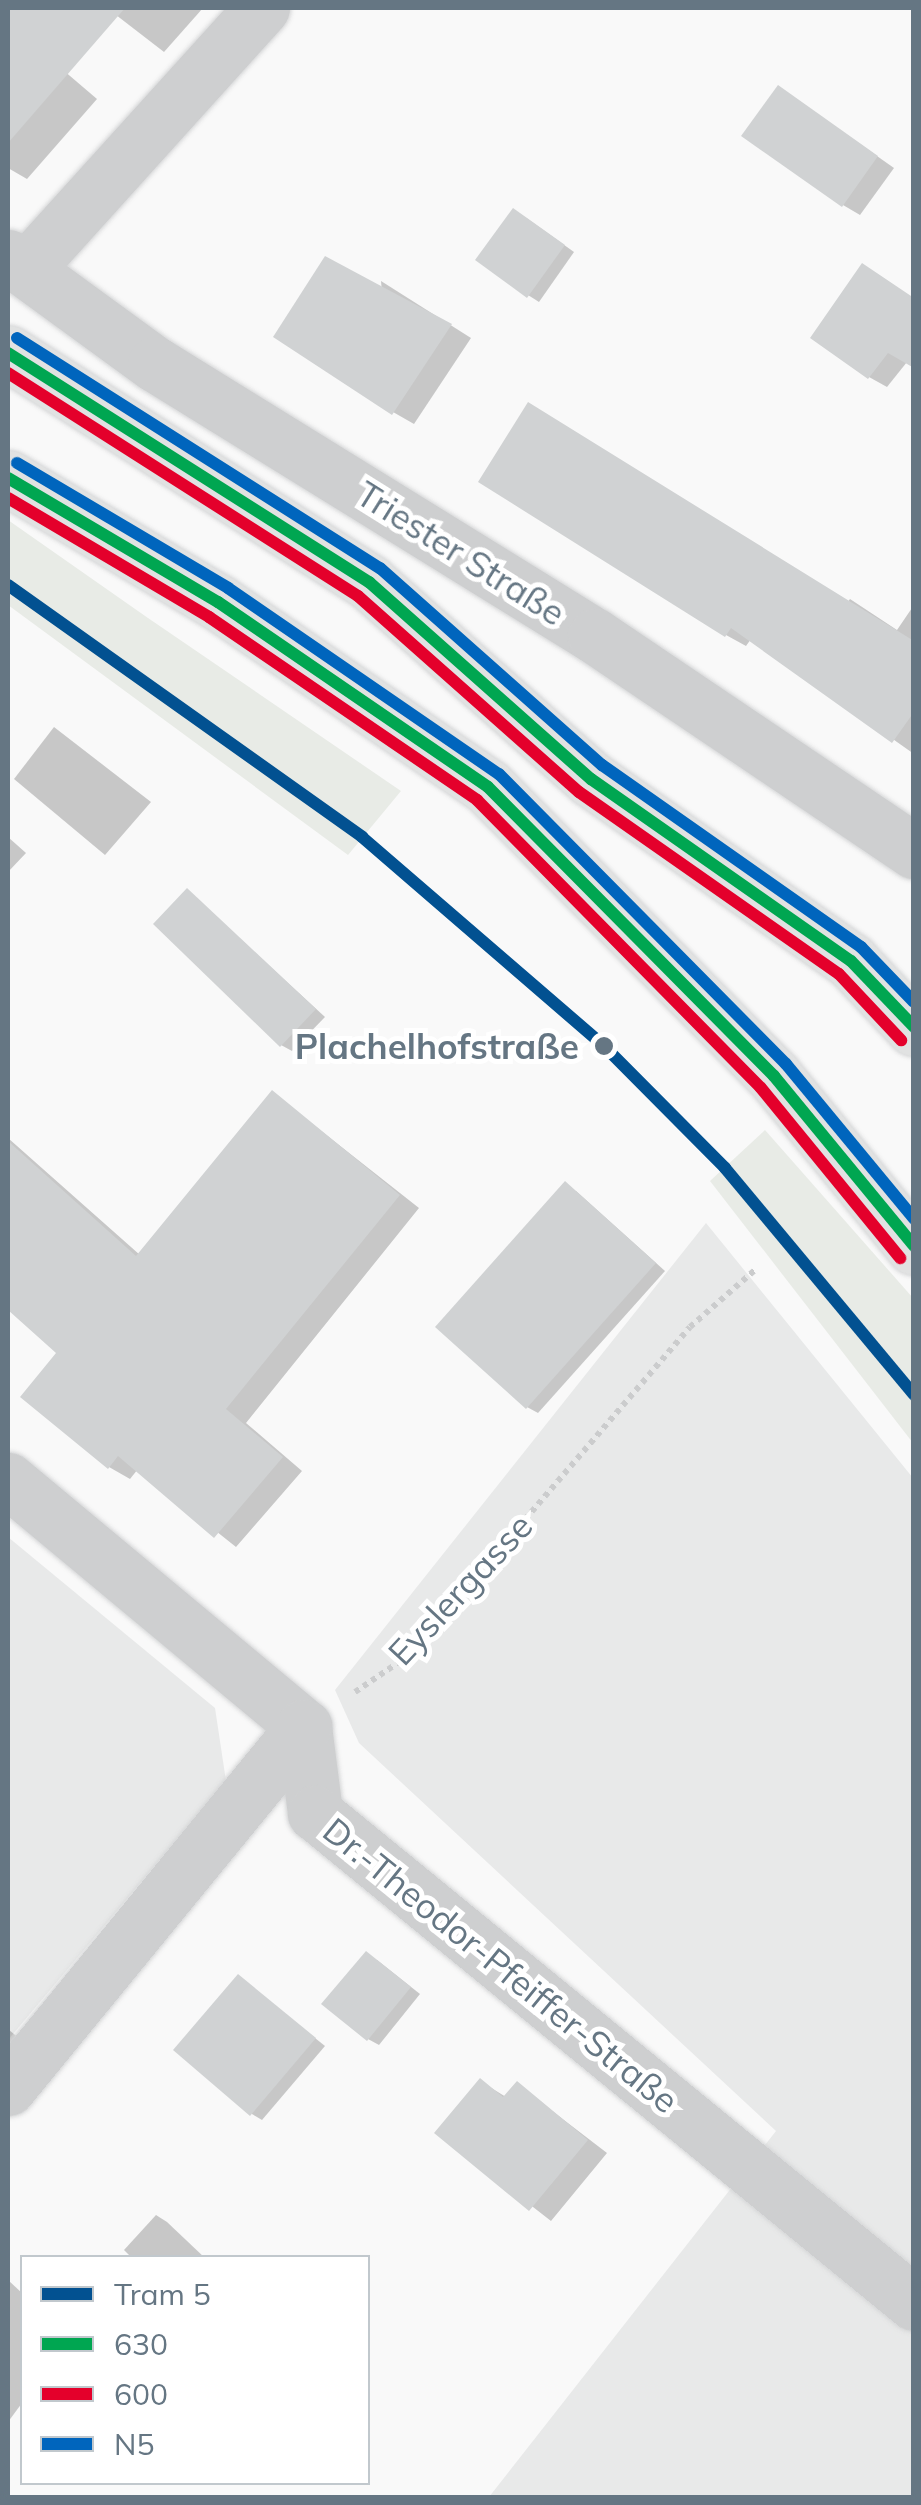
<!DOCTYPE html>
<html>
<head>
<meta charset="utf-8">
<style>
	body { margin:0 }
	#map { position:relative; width:921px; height:2505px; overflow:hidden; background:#f9f9f9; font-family:Mulish,sans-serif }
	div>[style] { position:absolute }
	.built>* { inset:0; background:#e8e9e9 }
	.green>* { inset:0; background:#e8ebe6 }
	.shadow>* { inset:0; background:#0003 }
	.building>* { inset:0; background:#d0d2d3 }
	.path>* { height:6px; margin-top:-3px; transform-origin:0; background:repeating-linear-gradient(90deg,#cbcccd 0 5px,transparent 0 10px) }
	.roads { filter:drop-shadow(0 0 2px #d5d6d7) drop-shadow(0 0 2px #d5d6d7) }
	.street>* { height:55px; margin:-27.5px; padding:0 27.5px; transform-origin:27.5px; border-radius:27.5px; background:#cecfd0 }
	.primary>* { height:55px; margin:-27.5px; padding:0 27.5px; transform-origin:27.5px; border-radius:27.5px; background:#e1e2e2 }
	.bus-1>* { height:12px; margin:-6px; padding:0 6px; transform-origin:6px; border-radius:6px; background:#00a651 }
	.bus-2>* { height:12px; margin:-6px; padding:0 6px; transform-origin:6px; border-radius:6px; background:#e4002b }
	.bus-3>* { height:12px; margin:-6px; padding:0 6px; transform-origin:6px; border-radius:6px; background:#0065bd }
	.tram-1>* { height:12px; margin:-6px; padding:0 6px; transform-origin:6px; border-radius:6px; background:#025191 }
	.dots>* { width:28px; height:28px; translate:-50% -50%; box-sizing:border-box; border:5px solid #fff; border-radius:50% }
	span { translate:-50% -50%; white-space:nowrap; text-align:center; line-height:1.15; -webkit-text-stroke:10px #fff; paint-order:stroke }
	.street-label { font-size:35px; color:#657683 }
	.stop-label { font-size:35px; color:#657683; font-weight:700 }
	.right { translate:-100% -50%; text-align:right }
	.frame { position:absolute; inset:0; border:10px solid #657683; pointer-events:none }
	.legend { position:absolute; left:20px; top:2255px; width:350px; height:230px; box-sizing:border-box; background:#fff; border:2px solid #c1c8cd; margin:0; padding:12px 18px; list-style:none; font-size:30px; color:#657683 }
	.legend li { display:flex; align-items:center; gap:20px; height:50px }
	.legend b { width:50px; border:2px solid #c1c8cd }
</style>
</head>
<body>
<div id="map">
	<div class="built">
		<div style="clip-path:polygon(706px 1223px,913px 1478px,913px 2497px,489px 2497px,776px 2131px,359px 1743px,335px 1690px)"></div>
		<div style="clip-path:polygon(8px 1537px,215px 1708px,226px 1781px,8px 2040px)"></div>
	</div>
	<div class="green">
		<div style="clip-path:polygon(8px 520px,148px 618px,401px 791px,348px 855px,8px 605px)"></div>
		<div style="clip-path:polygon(765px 1130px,913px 1298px,913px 1443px,710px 1181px)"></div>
	</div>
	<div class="shadow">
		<div style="clip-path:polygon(107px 8px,203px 8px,164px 52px)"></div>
		<div style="clip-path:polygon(8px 23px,97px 99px,27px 179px,8px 168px)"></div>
		<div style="clip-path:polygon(796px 99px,894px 168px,860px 215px,843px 205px)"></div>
		<div style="clip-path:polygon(525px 217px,574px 252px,539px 302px,528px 295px)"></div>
		<div style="clip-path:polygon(863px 266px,907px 362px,887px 387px,869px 377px)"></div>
		<div style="clip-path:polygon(381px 281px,471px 338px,414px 424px,393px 412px)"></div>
		<div style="clip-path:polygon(481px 482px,844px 607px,850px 599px,897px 630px,914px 605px,914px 754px,751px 639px,746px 646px,726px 635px)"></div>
		<div style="clip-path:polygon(54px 727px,151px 802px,105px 855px,14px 779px)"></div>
		<div style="clip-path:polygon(8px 837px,26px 853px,8px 872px)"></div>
		<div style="clip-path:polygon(188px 891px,325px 1017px,292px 1051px,281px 1045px)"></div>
		<div style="clip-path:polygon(273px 1093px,419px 1208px,246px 1423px,302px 1471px,236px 1547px,138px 1469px,130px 1479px,109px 1467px,60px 1352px,8px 1306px,8px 1138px,140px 1255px)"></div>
		<div style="clip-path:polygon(576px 1191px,665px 1271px,538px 1413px,527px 1407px)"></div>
		<div style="clip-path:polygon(377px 1960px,420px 1994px,379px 2045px,368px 2039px)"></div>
		<div style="clip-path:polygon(239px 1977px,325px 2046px,262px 2120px,252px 2114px)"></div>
		<div style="clip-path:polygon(8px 2029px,35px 2052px,8px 2086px)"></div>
		<div style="clip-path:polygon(480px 2081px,506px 2097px,517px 2084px,607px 2153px,551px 2221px,438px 2133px)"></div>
		<div style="clip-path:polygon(156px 2215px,167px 2222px,205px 2258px,132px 2258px,124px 2250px)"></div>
		<div style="clip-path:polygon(8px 2280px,22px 2293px,22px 2403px,8px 2422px)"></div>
	</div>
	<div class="building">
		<div style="clip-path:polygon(8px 8px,125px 8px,8px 143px)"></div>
		<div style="clip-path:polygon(778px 85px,878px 156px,842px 207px,741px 136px)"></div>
		<div style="clip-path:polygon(513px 208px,565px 245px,527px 298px,475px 260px)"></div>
		<div style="clip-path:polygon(325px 256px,452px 324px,392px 415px,273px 337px)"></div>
		<div style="clip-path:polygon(862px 263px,914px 298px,914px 368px,888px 353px,868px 379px,810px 338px)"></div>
		<div style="clip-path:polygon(528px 402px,914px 641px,914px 712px,892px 743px,731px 628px,725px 637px,478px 482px)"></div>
		<div style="clip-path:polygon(187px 888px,316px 1009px,280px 1047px,153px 924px)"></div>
		<div style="clip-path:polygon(272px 1090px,400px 1195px,226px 1409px,283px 1457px,214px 1538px,118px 1456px,108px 1469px,20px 1397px,56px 1353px,8px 1310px,8px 1141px,136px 1256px)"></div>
		<div style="clip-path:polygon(565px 1181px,656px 1263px,526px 1409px,435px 1327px)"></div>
		<div style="clip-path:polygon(366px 1951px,411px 1987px,367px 2041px,321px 2004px)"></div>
		<div style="clip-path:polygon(238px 1974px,316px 2038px,250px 2116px,173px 2050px)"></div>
		<div style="clip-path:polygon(480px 2078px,503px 2097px,517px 2081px,588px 2140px,529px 2211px,434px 2133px)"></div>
	</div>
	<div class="path">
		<div style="left:355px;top:1692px;width:64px;rotate:-34.2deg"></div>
		<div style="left:408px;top:1656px;width:433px;rotate:-49.4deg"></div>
		<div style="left:690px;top:1327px;width:88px;rotate:-41.3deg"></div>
	</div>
	<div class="roads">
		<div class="street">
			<div style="left:8px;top:257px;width:182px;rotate:36.1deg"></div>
			<div style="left:155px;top:364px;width:517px;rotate:31.72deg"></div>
			<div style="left:595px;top:636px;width:385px;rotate:34deg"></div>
			<div style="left:26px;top:269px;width:352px;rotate:-47.9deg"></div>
			<div style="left:8px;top:1480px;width:386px;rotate:39.8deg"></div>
			<div style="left:304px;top:1727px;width:87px;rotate:82.7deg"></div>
			<div style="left:315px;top:1813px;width:774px;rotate:39.28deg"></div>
			<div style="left:8px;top:2088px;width:467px;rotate:-50.7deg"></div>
		</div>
		<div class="primary">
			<div style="left:8px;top:353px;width:428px;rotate:32.4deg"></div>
			<div style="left:369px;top:582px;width:297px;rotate:41.6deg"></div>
			<div style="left:591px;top:779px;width:317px;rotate:35deg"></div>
			<div style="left:851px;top:961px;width:92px;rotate:46.8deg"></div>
			<div style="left:8px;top:478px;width:244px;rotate:30.6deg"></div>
			<div style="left:218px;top:602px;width:327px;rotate:34.4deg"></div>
			<div style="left:488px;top:787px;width:407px;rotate:45.3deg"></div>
			<div style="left:774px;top:1076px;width:221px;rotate:50.7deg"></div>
		</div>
	</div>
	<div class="bus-1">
		<div style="left:8px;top:353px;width:428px;rotate:32.4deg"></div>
		<div style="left:369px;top:582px;width:297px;rotate:41.6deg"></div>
		<div style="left:591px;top:779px;width:317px;rotate:35deg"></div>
		<div style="left:851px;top:961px;width:91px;rotate:46.3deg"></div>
		<div style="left:8px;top:478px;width:244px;rotate:30.6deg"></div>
		<div style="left:218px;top:602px;width:327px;rotate:34.4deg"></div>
		<div style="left:488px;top:787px;width:407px;rotate:45.3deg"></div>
		<div style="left:774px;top:1076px;width:220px;rotate:50.5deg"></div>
	</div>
	<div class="bus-2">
		<div style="left:8px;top:373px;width:415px;rotate:32.5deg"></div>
		<div style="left:358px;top:596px;width:295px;rotate:41.6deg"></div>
		<div style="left:579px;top:792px;width:317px;rotate:35deg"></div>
		<div style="left:839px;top:974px;width:91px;rotate:46.8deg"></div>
		<div style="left:8px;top:498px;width:234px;rotate:30.6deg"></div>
		<div style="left:209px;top:617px;width:325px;rotate:34.3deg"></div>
		<div style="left:477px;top:800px;width:404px;rotate:45.4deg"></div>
		<div style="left:761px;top:1088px;width:220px;rotate:50.7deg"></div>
	</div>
	<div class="bus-3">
		<div style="left:17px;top:338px;width:430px;rotate:32.4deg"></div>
		<div style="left:380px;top:568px;width:297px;rotate:41.6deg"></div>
		<div style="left:602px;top:765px;width:317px;rotate:35.1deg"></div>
		<div style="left:861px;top:947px;width:76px;rotate:46.1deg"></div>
		<div style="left:17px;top:463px;width:245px;rotate:30.6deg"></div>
		<div style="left:228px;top:588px;width:329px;rotate:34.5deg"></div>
		<div style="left:499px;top:774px;width:408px;rotate:45.3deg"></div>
		<div style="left:786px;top:1064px;width:201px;rotate:50.4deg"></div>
	</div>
	<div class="tram-1">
		<div style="left:8px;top:585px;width:435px;rotate:35.4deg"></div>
		<div style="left:362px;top:837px;width:320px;rotate:40.8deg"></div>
		<div style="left:604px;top:1046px;width:172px;rotate:45.2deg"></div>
		<div style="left:725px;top:1168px;width:295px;rotate:50.2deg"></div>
	</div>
	<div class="dots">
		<div style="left:604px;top:1046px;background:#657683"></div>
	</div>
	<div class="street-label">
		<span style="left:461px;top:553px;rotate:32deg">Triester Straße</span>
		<span style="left:460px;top:1589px;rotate:-47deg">Eyslergasse</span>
		<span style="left:501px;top:1965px;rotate:39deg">Dr.-Theodor-Pfeiffer-Straße</span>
	</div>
	<div class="stop-label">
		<span class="right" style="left:579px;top:1046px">Plachelhofstraße</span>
	</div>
	<div class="frame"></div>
	<ul class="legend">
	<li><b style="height:12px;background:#025191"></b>Tram 5</li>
	<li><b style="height:12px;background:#00a651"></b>630</li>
	<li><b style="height:12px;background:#e4002b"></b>600</li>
	<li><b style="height:12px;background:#0065bd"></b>N5</li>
	</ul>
</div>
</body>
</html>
